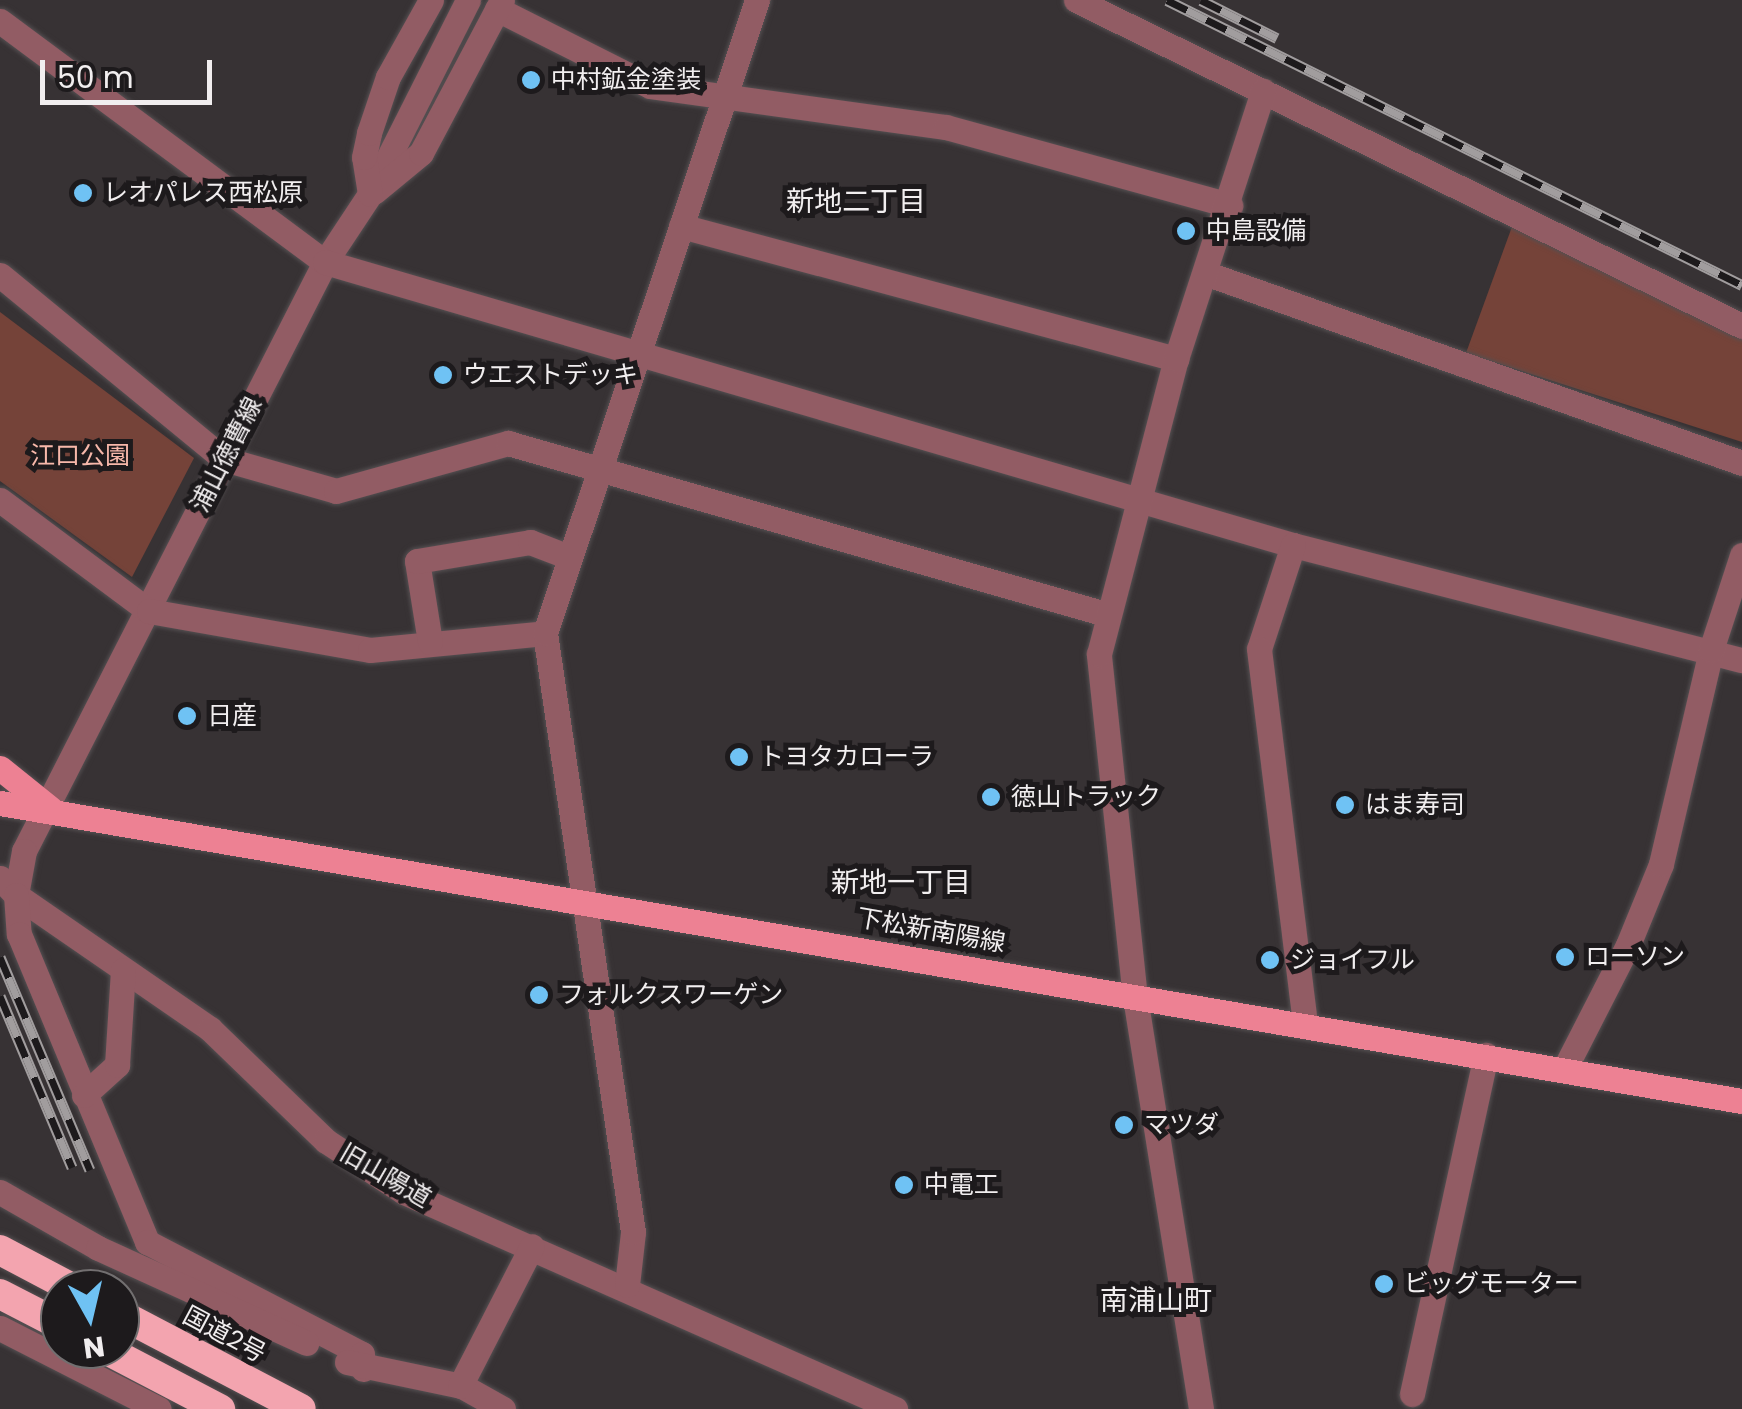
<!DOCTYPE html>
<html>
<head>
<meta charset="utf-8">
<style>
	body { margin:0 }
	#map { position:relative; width:1742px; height:1409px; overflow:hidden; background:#373234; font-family:Poppins,"Noto Sans JP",sans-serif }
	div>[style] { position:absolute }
	.green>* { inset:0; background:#754339 }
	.roads { filter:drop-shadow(0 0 2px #555052) drop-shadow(0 0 2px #555052) }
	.minor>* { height:25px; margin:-12.5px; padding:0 12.5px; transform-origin:12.5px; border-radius:12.5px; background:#925c64 }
	.major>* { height:25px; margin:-12.5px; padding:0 12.5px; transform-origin:12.5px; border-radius:12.5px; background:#ed8193 }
	.highway>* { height:30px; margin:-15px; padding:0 15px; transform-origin:15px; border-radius:15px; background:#f3a4af }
	.rail>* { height:11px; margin-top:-5.5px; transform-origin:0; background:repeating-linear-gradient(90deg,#1d1a1c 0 22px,#a19d9e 0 44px); box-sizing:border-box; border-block:2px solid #a19d9e }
	.dots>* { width:28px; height:28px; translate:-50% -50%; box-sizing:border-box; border:5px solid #1d1a1c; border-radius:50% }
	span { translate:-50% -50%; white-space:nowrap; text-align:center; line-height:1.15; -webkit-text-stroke:10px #1d1a1c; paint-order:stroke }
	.poi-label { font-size:25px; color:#f1eeef }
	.left { translate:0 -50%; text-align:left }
	.street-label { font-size:25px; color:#f1eeef }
	.park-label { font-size:25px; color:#f7b8aa }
	.neighbourhood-label { font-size:28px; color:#f1eeef }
	.north { position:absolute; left:40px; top:1269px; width:100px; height:100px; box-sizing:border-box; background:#1d1a1c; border:2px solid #726f70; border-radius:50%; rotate:172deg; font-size:28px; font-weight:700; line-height:40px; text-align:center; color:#f1eeef }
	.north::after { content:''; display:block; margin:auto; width:35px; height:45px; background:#6fc2f4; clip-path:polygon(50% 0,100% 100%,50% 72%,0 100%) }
	.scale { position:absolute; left:40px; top:60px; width:172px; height:45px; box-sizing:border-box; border:5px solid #f1eeef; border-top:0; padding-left:12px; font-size:30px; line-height:35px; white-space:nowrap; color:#f1eeef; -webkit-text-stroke:8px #1d1a1c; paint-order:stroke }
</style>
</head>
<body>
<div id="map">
	<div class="green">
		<div style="clip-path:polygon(1513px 224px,1742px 336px,1742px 442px,1466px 353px)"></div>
		<div style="clip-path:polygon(0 312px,194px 458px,132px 577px,0 481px)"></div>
	</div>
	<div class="roads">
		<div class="minor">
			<div style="left:468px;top:0;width:217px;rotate:116.8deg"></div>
			<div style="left:370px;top:194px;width:82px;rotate:123.5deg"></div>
			<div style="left:325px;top:262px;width:661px;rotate:117.07deg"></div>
			<div style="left:24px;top:851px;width:45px;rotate:100.3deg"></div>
			<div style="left:16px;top:895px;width:236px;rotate:34.6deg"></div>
			<div style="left:210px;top:1029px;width:161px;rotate:44deg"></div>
			<div style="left:326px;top:1141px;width:93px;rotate:33.2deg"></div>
			<div style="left:404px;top:1192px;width:537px;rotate:23.84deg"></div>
			<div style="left:1076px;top:0;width:742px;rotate:26.08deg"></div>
			<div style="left:497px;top:9px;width:171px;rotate:26.7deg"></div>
			<div style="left:650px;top:86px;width:299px;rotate:7.9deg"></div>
			<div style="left:946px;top:127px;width:295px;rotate:15.4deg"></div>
			<div style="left:0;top:21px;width:405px;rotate:36.6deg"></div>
			<div style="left:325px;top:262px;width:1009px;rotate:16.3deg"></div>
			<div style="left:1293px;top:545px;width:463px;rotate:14.4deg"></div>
			<div style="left:374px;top:192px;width:61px;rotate:-39.7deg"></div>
			<div style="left:421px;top:153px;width:173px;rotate:-62.1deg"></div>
			<div style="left:370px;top:194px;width:37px;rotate:-99deg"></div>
			<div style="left:364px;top:157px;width:25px;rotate:-78deg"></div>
			<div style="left:369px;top:133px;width:59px;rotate:-71.3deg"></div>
			<div style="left:388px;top:77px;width:88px;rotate:-60.8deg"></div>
			<div style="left:681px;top:226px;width:513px;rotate:15.04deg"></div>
			<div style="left:1205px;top:273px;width:570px;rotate:19.48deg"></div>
			<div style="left:0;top:275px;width:290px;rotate:39.4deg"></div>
			<div style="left:224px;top:459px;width:116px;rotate:15.9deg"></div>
			<div style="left:336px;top:491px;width:179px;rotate:-15.6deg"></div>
			<div style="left:508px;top:443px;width:625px;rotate:15.97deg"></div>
			<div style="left:0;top:500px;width:186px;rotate:36.7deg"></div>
			<div style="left:149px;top:611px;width:224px;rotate:10deg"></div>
			<div style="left:370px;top:650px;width:176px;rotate:-5.5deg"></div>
			<div style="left:1293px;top:545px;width:109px;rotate:108.1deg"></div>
			<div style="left:1259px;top:649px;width:380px;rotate:83deg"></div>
			<div style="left:430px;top:642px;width:82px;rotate:-99.1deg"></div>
			<div style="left:417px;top:561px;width:115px;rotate:-9.5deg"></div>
			<div style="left:530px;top:542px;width:40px;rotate:21deg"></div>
			<div style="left:0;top:878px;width:23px;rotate:47deg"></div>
			<div style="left:16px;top:895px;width:39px;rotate:86deg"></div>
			<div style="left:19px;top:934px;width:334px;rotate:67.4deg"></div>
			<div style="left:147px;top:1242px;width:242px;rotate:27.5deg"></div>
			<div style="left:362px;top:1354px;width:15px;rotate:86deg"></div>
			<div style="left:1564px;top:1070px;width:140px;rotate:-62.9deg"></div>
			<div style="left:1628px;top:945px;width:87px;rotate:-67.8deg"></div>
			<div style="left:1661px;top:864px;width:220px;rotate:-76.8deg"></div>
			<div style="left:1711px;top:650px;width:100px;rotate:-71.9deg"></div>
			<div style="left:84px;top:1095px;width:45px;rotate:-42.3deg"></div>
			<div style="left:117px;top:1065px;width:95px;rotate:-86.4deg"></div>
			<div style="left:0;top:1192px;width:113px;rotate:29.7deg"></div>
			<div style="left:98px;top:1248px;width:229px;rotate:24.5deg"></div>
			<div style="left:627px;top:1285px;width:53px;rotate:-83.5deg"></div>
			<div style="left:633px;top:1232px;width:605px;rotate:-98.36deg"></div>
			<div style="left:545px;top:633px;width:668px;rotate:-71.48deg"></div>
			<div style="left:0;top:1328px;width:178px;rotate:27deg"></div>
			<div style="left:347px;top:1362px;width:117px;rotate:11.8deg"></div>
			<div style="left:462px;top:1386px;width:47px;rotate:29.3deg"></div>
			<div style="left:460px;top:1386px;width:157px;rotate:-62.8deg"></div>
			<div style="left:1412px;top:1394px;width:347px;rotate:-77.7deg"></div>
			<div style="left:1201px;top:1409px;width:416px;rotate:-99.1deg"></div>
			<div style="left:1135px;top:998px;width:346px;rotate:-96deg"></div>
			<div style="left:1099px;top:654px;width:305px;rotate:-75.4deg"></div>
			<div style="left:1176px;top:359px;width:282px;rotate:-72deg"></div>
		</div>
		<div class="major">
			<div style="left:0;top:768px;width:65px;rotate:38.8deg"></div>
			<div style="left:0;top:803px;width:1767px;rotate:9.71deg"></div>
		</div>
		<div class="highway">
			<div style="left:0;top:1250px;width:84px;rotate:27.8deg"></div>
			<div style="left:0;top:1294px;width:68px;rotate:27.3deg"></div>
			<div style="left:120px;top:1314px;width:204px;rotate:27.7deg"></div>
			<div style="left:105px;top:1349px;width:130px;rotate:27.6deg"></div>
		</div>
	</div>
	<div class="rail">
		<div style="left:1167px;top:0;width:642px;rotate:26.37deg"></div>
		<div style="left:1201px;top:0;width:85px;rotate:26.6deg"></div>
		<div style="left:0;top:957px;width:231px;rotate:67.1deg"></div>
		<div style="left:0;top:996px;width:186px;rotate:67.2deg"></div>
	</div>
	<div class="dots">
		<div style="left:531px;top:80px;background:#6fc2f4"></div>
		<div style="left:83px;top:193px;background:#6fc2f4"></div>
		<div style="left:1186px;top:231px;background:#6fc2f4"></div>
		<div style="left:443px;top:375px;background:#6fc2f4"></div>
		<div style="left:187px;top:716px;background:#6fc2f4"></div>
		<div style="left:739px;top:757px;background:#6fc2f4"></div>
		<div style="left:991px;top:797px;background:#6fc2f4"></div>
		<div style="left:1345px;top:805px;background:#6fc2f4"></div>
		<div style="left:1565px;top:957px;background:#6fc2f4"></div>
		<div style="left:1270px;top:960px;background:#6fc2f4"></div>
		<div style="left:539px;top:995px;background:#6fc2f4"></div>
		<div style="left:1124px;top:1125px;background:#6fc2f4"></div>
		<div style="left:904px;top:1185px;background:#6fc2f4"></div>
		<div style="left:1384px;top:1284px;background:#6fc2f4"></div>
	</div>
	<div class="poi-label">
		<span class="left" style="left:551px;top:80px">中村鉱金塗装</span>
		<span class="left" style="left:103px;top:193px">レオパレス西松原</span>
		<span class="left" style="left:1206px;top:231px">中島設備</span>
		<span class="left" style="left:463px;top:375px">ウエストデッキ</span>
		<span class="left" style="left:207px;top:716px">日産</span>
		<span class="left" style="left:759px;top:757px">トヨタカローラ</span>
		<span class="left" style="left:1011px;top:797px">徳山トラック</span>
		<span class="left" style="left:1365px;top:805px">はま寿司</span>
		<span class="left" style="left:1585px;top:957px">ローソン</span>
		<span class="left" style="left:1290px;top:960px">ジョイフル</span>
		<span class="left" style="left:559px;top:995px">フォルクスワーゲン</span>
		<span class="left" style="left:1144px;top:1125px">マツダ</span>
		<span class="left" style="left:924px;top:1185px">中電工</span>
		<span class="left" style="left:1404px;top:1284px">ビッグモーター</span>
	</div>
	<div class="street-label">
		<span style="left:227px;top:455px;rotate:-63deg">浦山徳曹線</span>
		<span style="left:931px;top:931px;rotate:10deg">下松新南陽線</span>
		<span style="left:385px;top:1176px;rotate:30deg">旧山陽道</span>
		<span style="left:224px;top:1335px;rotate:28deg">国道2号</span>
	</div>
	<div class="park-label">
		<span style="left:80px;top:456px">江口公園</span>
	</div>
	<div class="neighbourhood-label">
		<span style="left:856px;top:202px">新地二丁目</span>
		<span style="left:901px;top:883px">新地一丁目</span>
		<span style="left:1156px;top:1301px">南浦山町</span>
	</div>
	<div class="north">N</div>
	<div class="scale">50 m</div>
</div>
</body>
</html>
